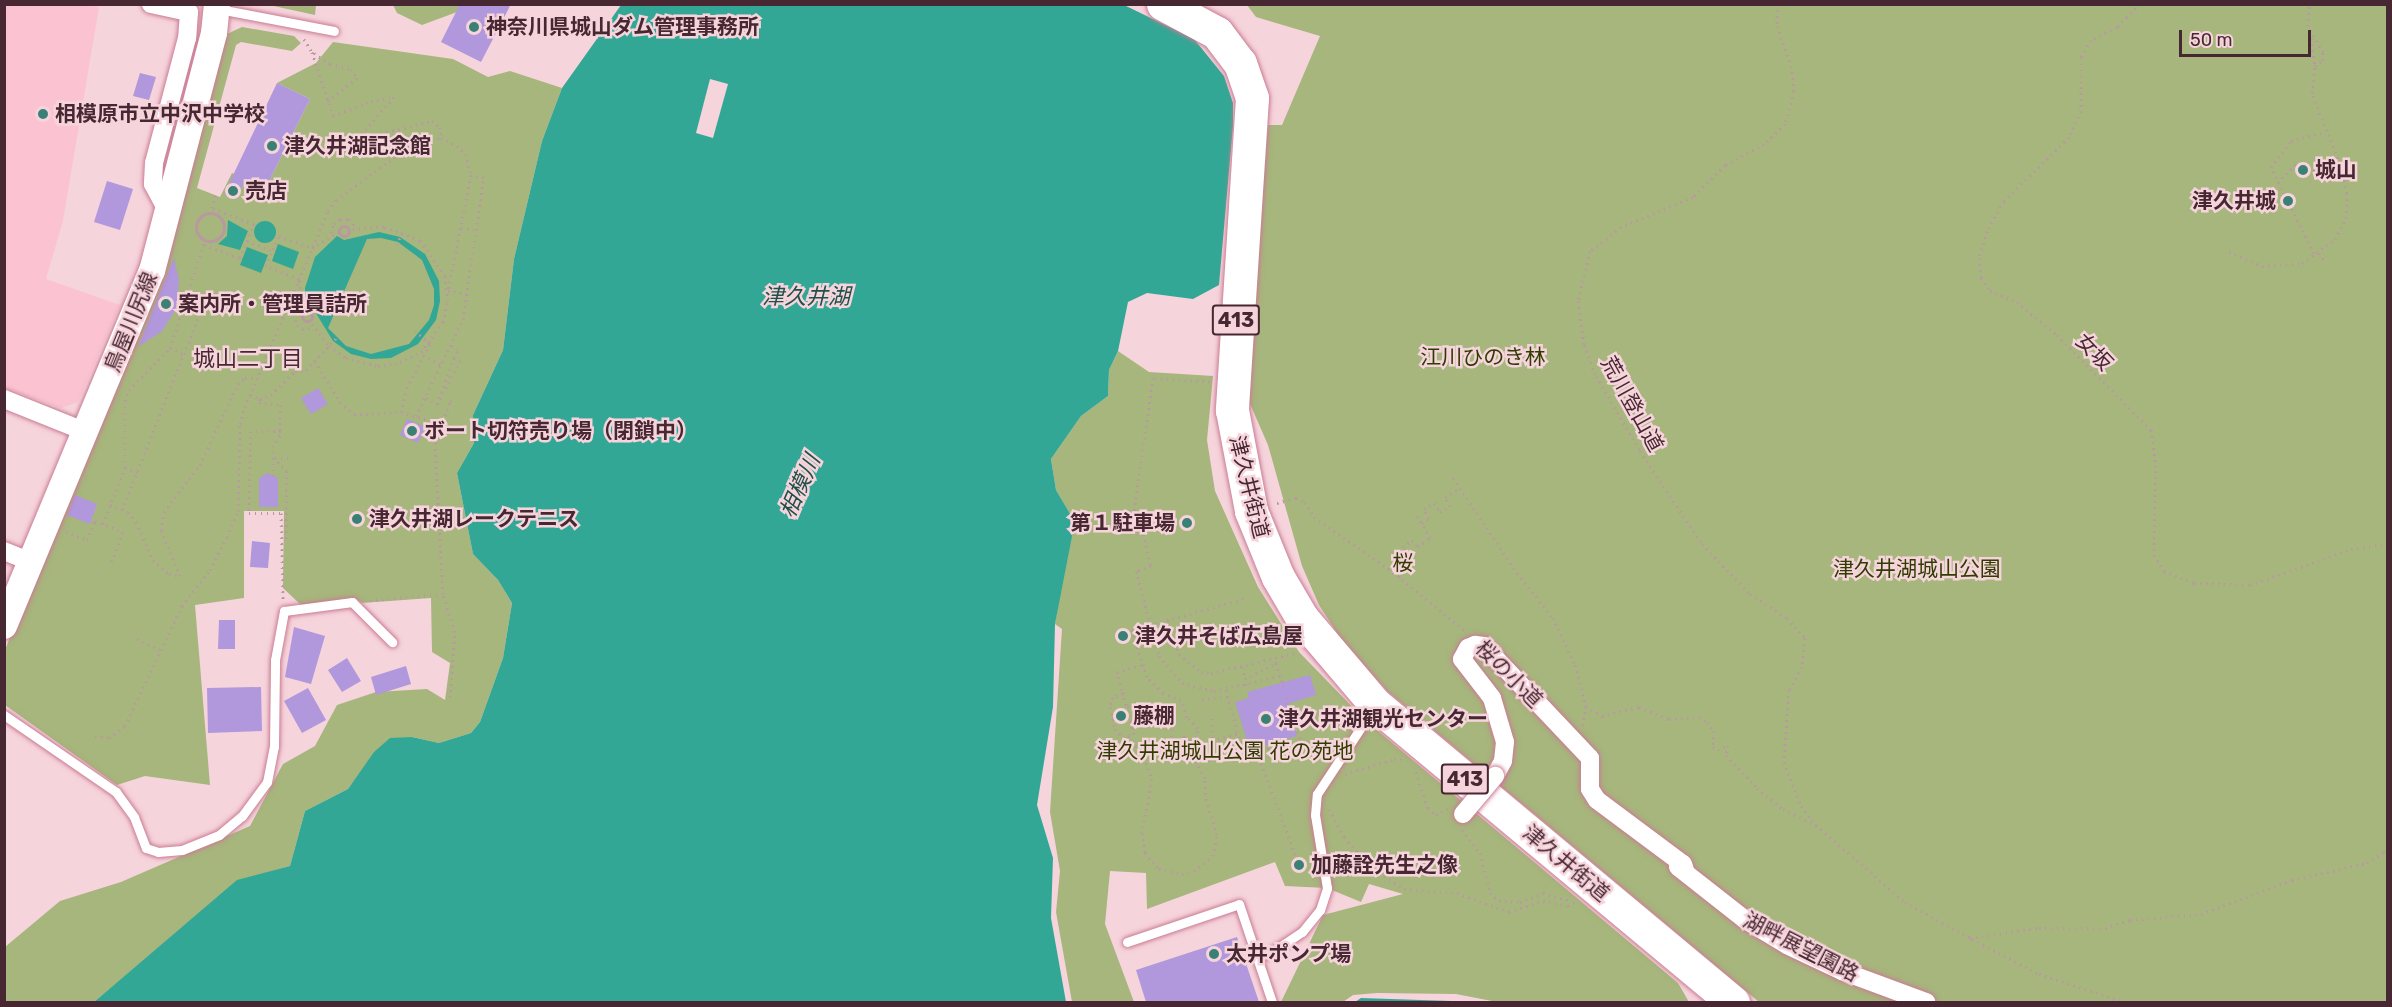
<!DOCTYPE html>
<html>
<head>
<meta charset="utf-8">
<style>
	body { margin:0 }
	#map { position:relative; width:2392px; height:1007px; overflow:hidden; background:#f6d4dc; font-family:Rubik,"Noto Sans JP",sans-serif }
	div>[style] { position:absolute }
	.built>* { inset:0; background:#fbc3d2 }
	.green>* { inset:0; background:#a6b67c }
	.water>* { inset:0; background:#33a795 }
	.round { border-radius:50% }
	.pier>* { inset:0; background:#f6d4dc }
	.building>* { inset:0; background:#b197dc }
	.path>* { height:3px; margin-top:-1.5px; transform-origin:0; background:repeating-linear-gradient(90deg,#ba98a1 0 1.5px,transparent 0 6px) }
	.path>.ring { margin:-1.5px; padding:0; box-sizing:content-box; background:none; border:3px solid #ba98a1; border-radius:50% }
	.roads { filter:drop-shadow(0 0 2px #ca7c93) drop-shadow(0 0 2px #ca7c93) }
	.lane>* { height:9px; margin:-4.5px; padding:0 4.5px; transform-origin:4.5px; border-radius:4.5px; background:#fff }
	.street>* { height:18px; margin:-9px; padding:0 9px; transform-origin:9px; border-radius:9px; background:#fff }
	.secondary>* { height:26px; margin:-13px; padding:0 13px; transform-origin:13px; border-radius:13px; background:#fff }
	.highway>* { height:33px; margin:-16.5px; padding:0 16.5px; transform-origin:16.5px; border-radius:16.5px; background:#fff }
	.bridges { filter:drop-shadow(0 0 2px #ca7c93) drop-shadow(0 0 2px #ca7c93) }
	.street-bridge>* { height:18px; margin:-9px; padding:0 9px; transform-origin:9px; border-radius:9px; background:#fff }
	.dots>* { width:16px; height:16px; translate:-50% -50%; box-sizing:border-box; border:3px solid #f6d4dc; border-radius:50% }
	span { translate:-50% -50%; white-space:nowrap; text-align:center; line-height:1.15; -webkit-text-stroke:5px #f6d4dc; paint-order:stroke }
	.shield-label span { padding:2px 4px; background:#f6d4dc; border:2px solid; border-radius:4px; -webkit-text-stroke-width:0 }
	.shield-label { font-size:20px; color:#472731; font-weight:700 }
	.poi-label { font-size:21px; color:#472731; font-weight:700 }
	.left { translate:0 -50%; text-align:left }
	.right { translate:-100% -50%; text-align:right }
	.street-label { font-size:21px; color:#472731 }
	.park-label { font-size:21px; color:#313c00 }
	.water-label { font-size:22px; color:#205048; font-style:italic }
	.neighbourhood-label { font-size:22px; color:#472731 }
	.frame { position:absolute; inset:0; border:6px solid #472731; pointer-events:none }
	.scale { position:absolute; left:2179px; top:30px; width:132px; height:27px; box-sizing:border-box; border:3px solid #472731; border-top:0; padding-left:8px; font-size:18px; line-height:21px; white-space:nowrap; color:#472731; -webkit-text-stroke:4px #f6d4dc; paint-order:stroke }
</style>
</head>
<body>
<div id="map">
	<div class="built">
		<div style="clip-path:polygon(86px 5px,99px 7px,63px 221px,46px 279px,120px 305px,78px 402px,61px 408px,5px 388px,5px 5px)"></div>
	</div>
	<div class="green">
		<div style="clip-path:polygon(269px 5px,316px 5px,315px 15px)"></div>
		<div style="clip-path:polygon(393px 5px,460px 5px,457px 12px,422px 25px,397px 13px)"></div>
		<div style="clip-path:polygon(1247px 5px,2387px 5px,2387px 1002px,1759px 1002px,1387px 691px,1339px 636px,1319px 605px,1302px 566px,1268px 445px,1247px 397px,1268px 125px,1282px 125px,1320px 36px,1256px 17px)"></div>
		<div style="clip-path:polygon(242px 27px,294px 36px,301px 43px,292px 51px,241px 42px,236px 45px,197px 188px,220px 197px,232px 173px,265px 189px,310px 99px,277px 83px,316px 63px,333px 42px,453px 59px,488px 77px,510px 71px,562px 88px,542px 141px,514px 259px,503px 350px,473px 415px,474px 443px,457px 473px,473px 554px,498px 580px,512px 603px,503px 658px,480px 722px,471px 733px,439px 743px,412px 737px,375px 752px,348px 789px,305px 811px,290px 866px,237px 881px,94px 1002px,5px 1002px,5px 947px,60px 901px,121px 882px,250px 826px,283px 764px,315px 746px,337px 705px,376px 692px,427px 689px,445px 700px,450px 663px,432px 652px,431px 598px,362px 603px,355px 598px,301px 605px,283px 588px,284px 511px,244px 511px,244px 598px,195px 605px,210px 785px,145px 776px,117px 785px,5px 705px,5px 650px,36px 571px,225px 35px)"></div>
		<div style="clip-path:polygon(1118px 351px,1149px 372px,1213px 376px,1207px 440px,1215px 491px,1258px 587px,1299px 652px,1365px 720px,1678px 983px,1689px 1002px,1497px 1002px,1456px 994px,1377px 993px,1353px 995px,1343px 1002px,1281px 1002px,1323px 915px,1403px 894px,1369px 884px,1361px 902px,1327px 888px,1285px 886px,1275px 862px,1147px 909px,1146px 873px,1110px 871px,1105px 924px,1134px 1002px,1072px 1002px,1056px 912px,1060px 871px,1050px 812px,1062px 629px,1055px 624px,1072px 517px,1056px 490px,1051px 459px,1081px 416px,1108px 396px,1109px 370px)"></div>
	</div>
	<div class="water">
		<div style="clip-path:polygon(621px 5px,1124px 5px,1194px 39px,1224px 76px,1233px 103px,1233px 126px,1219px 285px,1193px 299px,1147px 293px,1128px 302px,1118px 351px,1109px 370px,1108px 396px,1081px 416px,1051px 459px,1056px 490px,1072px 517px,1073px 531px,1055px 624px,1053px 707px,1037px 805px,1053px 858px,1051px 918px,1066px 1002px,94px 1002px,237px 880px,290px 866px,305px 811px,348px 789px,374px 752px,390px 738px,412px 737px,439px 743px,471px 733px,480px 722px,503px 658px,512px 603px,498px 580px,473px 554px,457px 473px,474px 443px,473px 415px,503px 350px,514px 259px,542px 141px,562px 88px)"></div>
		<div style="clip-path:polygon(228px 220px,248px 231px,240px 250px,218px 244px,227px 236px)"></div>
		<div class="round" style="left:254px;top:221px;width:22px;height:22px"></div>
		<div style="clip-path:polygon(evenodd,379px 232px,400px 237px,425px 254px,439px 281px,440px 301px,436px 320px,418px 344px,391px 358px,371px 359px,351px 354px,333px 341px,314px 310px,306px 307px,305px 288px,315px 257px,337px 236px,344px 240px,379px 232px,381px 238px,398px 242px,422px 260px,434px 289px,434px 305px,429px 320px,409px 344px,371px 354px,346px 346px,328px 328px,367px 239px,381px 238px)"></div>
		<div style="clip-path:polygon(278px 244px,299px 252px,293px 269px,272px 261px)"></div>
		<div style="clip-path:polygon(247px 247px,268px 255px,261px 273px,240px 265px)"></div>
		<div style="clip-path:polygon(1361px 998px,1451px 1001px,1458px 1002px,1355px 1002px)"></div>
	</div>
	<div class="pier">
		<div style="clip-path:polygon(710px 79px,728px 84px,713px 138px,696px 133px)"></div>
	</div>
	<div class="building">
		<div style="clip-path:polygon(460px 4px,511px 4px,481px 62px,441px 42px)"></div>
		<div style="clip-path:polygon(140px 73px,156px 77px,149px 100px,133px 96px)"></div>
		<div style="clip-path:polygon(277px 83px,310px 99px,265px 189px,245px 179px,237px 199px,224px 194px)"></div>
		<div style="clip-path:polygon(107px 181px,133px 189px,120px 230px,94px 222px)"></div>
		<div style="clip-path:polygon(174px 258px,179px 280px,176px 309px,162px 331px,138px 347px)"></div>
		<div style="clip-path:polygon(318px 388px,328px 404px,311px 414px,301px 398px)"></div>
		<div style="clip-path:polygon(407px 419px,425px 427px,418px 443px,400px 435px)"></div>
		<div style="clip-path:polygon(268px 473px,278px 478px,278px 507px,259px 507px,259px 478px)"></div>
		<div style="clip-path:polygon(75px 495px,97px 504px,90px 524px,67px 515px)"></div>
		<div style="clip-path:polygon(252px 541px,270px 543px,268px 568px,250px 567px)"></div>
		<div style="clip-path:polygon(219px 620px,235px 620px,235px 649px,218px 649px)"></div>
		<div style="clip-path:polygon(294px 627px,325px 636px,311px 684px,285px 677px)"></div>
		<div style="clip-path:polygon(347px 658px,361px 681px,342px 692px,328px 670px)"></div>
		<div style="clip-path:polygon(406px 666px,411px 684px,376px 695px,371px 677px)"></div>
		<div style="clip-path:polygon(1310px 675px,1316px 695px,1287px 704px,1297px 736px,1250px 750px,1235px 702px,1249px 698px,1247px 692px)"></div>
		<div style="clip-path:polygon(261px 687px,262px 731px,208px 733px,207px 688px)"></div>
		<div style="clip-path:polygon(308px 688px,326px 720px,302px 733px,284px 701px)"></div>
		<div style="clip-path:polygon(1237px 937px,1259px 1002px,1146px 1002px,1136px 970px)"></div>
	</div>
	<div class="path">
		<div style="left:1778px;top:4px;width:22px;rotate:93deg"></div>
		<div style="left:1777px;top:26px;width:42px;rotate:70.7deg"></div>
		<div style="left:1791px;top:66px;width:25px;rotate:83deg"></div>
		<div style="left:1794px;top:91px;width:34px;rotate:105deg"></div>
		<div style="left:1785px;top:124px;width:29px;rotate:136deg"></div>
		<div style="left:1764px;top:144px;width:44px;rotate:151.7deg"></div>
		<div style="left:1725px;top:165px;width:45px;rotate:135deg"></div>
		<div style="left:1693px;top:197px;width:78px;rotate:157.4deg"></div>
		<div style="left:1621px;top:227px;width:39px;rotate:142deg"></div>
		<div style="left:1590px;top:251px;width:51px;rotate:103.5deg"></div>
		<div style="left:1578px;top:301px;width:44px;rotate:82.2deg"></div>
		<div style="left:1584px;top:345px;width:33px;rotate:69deg"></div>
		<div style="left:1596px;top:376px;width:87px;rotate:59.6deg"></div>
		<div style="left:1640px;top:451px;width:112px;rotate:56.3deg"></div>
		<div style="left:1702px;top:544px;width:69px;rotate:46.2deg"></div>
		<div style="left:1750px;top:594px;width:44px;rotate:33deg"></div>
		<div style="left:1787px;top:618px;width:27px;rotate:48deg"></div>
		<div style="left:1805px;top:638px;width:29px;rotate:96deg"></div>
		<div style="left:1802px;top:667px;width:26px;rotate:119deg"></div>
		<div style="left:1789px;top:690px;width:72px;rotate:94deg"></div>
		<div style="left:1784px;top:762px;width:47px;rotate:68.9deg"></div>
		<div style="left:1801px;top:806px;width:24px;rotate:52deg"></div>
		<div style="left:2140px;top:4px;width:33px;rotate:135deg"></div>
		<div style="left:2117px;top:27px;width:29px;rotate:153deg"></div>
		<div style="left:2091px;top:40px;width:20px;rotate:120deg"></div>
		<div style="left:2081px;top:57px;width:54px;rotate:90deg"></div>
		<div style="left:2081px;top:111px;width:29px;rotate:115deg"></div>
		<div style="left:2069px;top:137px;width:91px;rotate:135.4deg"></div>
		<div style="left:2004px;top:201px;width:34px;rotate:120deg"></div>
		<div style="left:1987px;top:231px;width:28px;rotate:107deg"></div>
		<div style="left:1979px;top:258px;width:20px;rotate:84deg"></div>
		<div style="left:1981px;top:278px;width:16px;rotate:55deg"></div>
		<div style="left:1990px;top:291px;width:29px;rotate:22deg"></div>
		<div style="left:2017px;top:302px;width:52px;rotate:39.5deg"></div>
		<div style="left:2057px;top:335px;width:134px;rotate:45.3deg"></div>
		<div style="left:2151px;top:430px;width:35px;rotate:82deg"></div>
		<div style="left:2156px;top:465px;width:90px;rotate:91.3deg"></div>
		<div style="left:2154px;top:555px;width:19px;rotate:58deg"></div>
		<div style="left:2164px;top:571px;width:32px;rotate:22deg"></div>
		<div style="left:2194px;top:583px;width:56px;rotate:2deg"></div>
		<div style="left:2250px;top:585px;width:107px;rotate:-19.6deg"></div>
		<div style="left:2351px;top:549px;width:37px;rotate:-9deg"></div>
		<div style="left:2311px;top:38px;width:28px;rotate:82deg"></div>
		<div style="left:304px;top:39px;width:15px;rotate:58deg"></div>
		<div style="left:312px;top:52px;width:67px;rotate:71.8deg"></div>
		<div style="left:333px;top:116px;width:41px;rotate:-21.5deg"></div>
		<div style="left:371px;top:101px;width:23px;rotate:-10deg"></div>
		<div style="left:394px;top:97px;width:64px;rotate:131.2deg"></div>
		<div style="left:352px;top:145px;width:19px;rotate:-28deg"></div>
		<div style="left:369px;top:136px;width:65px;rotate:-13.4deg"></div>
		<div style="left:432px;top:121px;width:10px;rotate:37deg"></div>
		<div style="left:440px;top:127px;width:11px;rotate:85deg"></div>
		<div style="left:314px;top:53px;width:19px;rotate:35deg"></div>
		<div style="left:330px;top:64px;width:22px;rotate:13deg"></div>
		<div style="left:351px;top:69px;width:11px;rotate:56deg"></div>
		<div style="left:357px;top:78px;width:39px;rotate:142deg"></div>
		<div style="left:2278px;top:183px;width:25px;rotate:-47deg"></div>
		<div style="left:2295px;top:165px;width:24px;rotate:12deg"></div>
		<div style="left:2318px;top:170px;width:23px;rotate:-15deg"></div>
		<div style="left:212px;top:208px;width:13px;rotate:-77deg"></div>
		<div class="ring" style="left:196px;top:213px;width:25px;height:25px"></div>
		<div class="ring" style="left:339px;top:226px;width:7px;height:7px"></div>
		<div style="left:461px;top:228px;width:15px;rotate:8deg"></div>
		<div style="left:331px;top:233px;width:9px;rotate:-72deg"></div>
		<div style="left:334px;top:224px;width:8px;rotate:-40deg"></div>
		<div style="left:340px;top:219px;width:9px"></div>
		<div style="left:349px;top:219px;width:12px;rotate:48deg"></div>
		<div style="left:247px;top:241px;width:27px;rotate:22deg"></div>
		<div style="left:204px;top:245px;width:38px;rotate:20deg"></div>
		<div style="left:240px;top:258px;width:37px;rotate:-68deg"></div>
		<div style="left:254px;top:224px;width:45px;rotate:-159.1deg"></div>
		<div style="left:397px;top:245px;width:15px;rotate:-67deg"></div>
		<div style="left:2229px;top:252px;width:36px;rotate:23deg"></div>
		<div style="left:2262px;top:266px;width:40px;rotate:-4.3deg"></div>
		<div style="left:2302px;top:263px;width:41px;rotate:-36deg"></div>
		<div style="left:2335px;top:239px;width:24px;rotate:-62deg"></div>
		<div style="left:2346px;top:218px;width:25px;rotate:-88deg"></div>
		<div style="left:2347px;top:193px;width:30px;rotate:-104deg"></div>
		<div style="left:2340px;top:164px;width:76px;rotate:-111.5deg"></div>
		<div style="left:2312px;top:93px;width:27px;rotate:-84deg"></div>
		<div style="left:2315px;top:66px;width:10px;rotate:-37deg"></div>
		<div style="left:2323px;top:60px;width:8px;rotate:-90deg"></div>
		<div style="left:2323px;top:52px;width:30px;rotate:-120deg"></div>
		<div style="left:2308px;top:26px;width:22px;rotate:-87deg"></div>
		<div style="left:2314px;top:253px;width:96px;rotate:-116.6deg"></div>
		<div style="left:2271px;top:167px;width:33px;rotate:-52deg"></div>
		<div style="left:2291px;top:141px;width:35px;rotate:-15deg"></div>
		<div style="left:2319px;top:253px;width:9px;rotate:58deg"></div>
		<div style="left:300px;top:307px;width:9px;rotate:131deg"></div>
		<div style="left:294px;top:314px;width:11px;rotate:75deg"></div>
		<div style="left:297px;top:325px;width:6px;rotate:39deg"></div>
		<div style="left:302px;top:329px;width:12px;rotate:-9deg"></div>
		<div class="ring" style="left:302px;top:311px;width:7px;height:7px"></div>
		<div style="left:304px;top:312px;width:33px;rotate:-99deg"></div>
		<div style="left:299px;top:279px;width:35px;rotate:-158deg"></div>
		<div style="left:266px;top:266px;width:33px;rotate:-67deg"></div>
		<div style="left:279px;top:236px;width:35px;rotate:20deg"></div>
		<div style="left:312px;top:248px;width:31px;rotate:-31deg"></div>
		<div style="left:312px;top:324px;width:28px;rotate:52deg"></div>
		<div style="left:329px;top:346px;width:21px;rotate:35deg"></div>
		<div style="left:346px;top:358px;width:33px;rotate:14deg"></div>
		<div style="left:378px;top:366px;width:22px;rotate:-10deg"></div>
		<div style="left:400px;top:362px;width:23px;rotate:-25deg"></div>
		<div style="left:421px;top:352px;width:37px;rotate:-54deg"></div>
		<div style="left:443px;top:322px;width:22px;rotate:-77deg"></div>
		<div style="left:448px;top:301px;width:25px;rotate:-97deg"></div>
		<div style="left:445px;top:276px;width:44px;rotate:-124.8deg"></div>
		<div style="left:420px;top:240px;width:38px;rotate:-160deg"></div>
		<div style="left:384px;top:227px;width:32px;rotate:176deg"></div>
		<div style="left:170px;top:348px;width:17px;rotate:25deg"></div>
		<div style="left:423px;top:355px;width:21px;rotate:28deg"></div>
		<div style="left:315px;top:361px;width:48px;rotate:58.6deg"></div>
		<div style="left:340px;top:402px;width:18px;rotate:41deg"></div>
		<div style="left:354px;top:414px;width:47px;rotate:-2.4deg"></div>
		<div style="left:401px;top:412px;width:41px;rotate:17.1deg"></div>
		<div style="left:1210px;top:381px;width:57px;rotate:-177deg"></div>
		<div style="left:1153px;top:378px;width:156px;rotate:98.1deg"></div>
		<div style="left:1131px;top:532px;width:12px;rotate:9deg"></div>
		<div style="left:1143px;top:534px;width:33px;rotate:76deg"></div>
		<div style="left:1151px;top:566px;width:16px;rotate:162deg"></div>
		<div style="left:1136px;top:571px;width:88px;rotate:74.9deg"></div>
		<div style="left:1159px;top:656px;width:35px;rotate:50deg"></div>
		<div style="left:1182px;top:683px;width:33px;rotate:14deg"></div>
		<div style="left:1214px;top:691px;width:68px;rotate:-12.8deg"></div>
		<div style="left:250px;top:395px;width:11px;rotate:22deg"></div>
		<div style="left:260px;top:399px;width:12px;rotate:-20deg"></div>
		<div style="left:271px;top:395px;width:34px;rotate:-45deg"></div>
		<div style="left:295px;top:371px;width:11px;rotate:-5deg"></div>
		<div style="left:306px;top:370px;width:47px;rotate:-46.7deg"></div>
		<div style="left:426px;top:398px;width:13px;rotate:29deg"></div>
		<div style="left:437px;top:404px;width:49px;rotate:-69.7deg"></div>
		<div style="left:260px;top:399px;width:4px;rotate:104deg"></div>
		<div style="left:259px;top:403px;width:22px;rotate:5deg"></div>
		<div style="left:281px;top:405px;width:31px;rotate:92deg"></div>
		<div style="left:280px;top:436px;width:11px;rotate:128deg"></div>
		<div style="left:273px;top:445px;width:31px;rotate:90deg"></div>
		<div style="left:437px;top:404px;width:49px;rotate:-61.9deg"></div>
		<div style="left:460px;top:361px;width:7px;rotate:-153deg"></div>
		<div style="left:454px;top:358px;width:9px;rotate:-63deg"></div>
		<div style="left:458px;top:350px;width:7px;rotate:-146deg"></div>
		<div style="left:401px;top:412px;width:25px;rotate:-76deg"></div>
		<div style="left:407px;top:388px;width:51px;rotate:-62.9deg"></div>
		<div style="left:430px;top:343px;width:19px;rotate:-141deg"></div>
		<div style="left:416px;top:416px;width:108px;rotate:-64.1deg"></div>
		<div style="left:463px;top:319px;width:144px;rotate:-81.6deg"></div>
		<div style="left:484px;top:177px;width:13px;rotate:-171deg"></div>
		<div style="left:281px;top:431px;width:30px;rotate:180deg"></div>
		<div style="left:251px;top:431px;width:82px;rotate:91.4deg"></div>
		<div style="left:249px;top:513px;width:32px"></div>
		<div style="left:281px;top:513px;width:86px;rotate:88.7deg"></div>
		<div style="left:273px;top:458px;width:19px;rotate:43deg"></div>
		<div style="left:287px;top:471px;width:69px;rotate:90.8deg"></div>
		<div style="left:275px;top:458px;width:15px"></div>
		<div style="left:125px;top:468px;width:13px;rotate:18deg"></div>
		<div style="left:1453px;top:478px;width:115px;rotate:56deg"></div>
		<div style="left:1517px;top:573px;width:58px;rotate:51.3deg"></div>
		<div style="left:1553px;top:618px;width:52px;rotate:64.9deg"></div>
		<div style="left:1575px;top:665px;width:42px;rotate:75deg"></div>
		<div style="left:1586px;top:706px;width:20px;rotate:99deg"></div>
		<div style="left:1277px;top:503px;width:20px;rotate:-15deg"></div>
		<div style="left:1296px;top:498px;width:10px;rotate:24deg"></div>
		<div style="left:1305px;top:502px;width:17px;rotate:59deg"></div>
		<div style="left:1314px;top:517px;width:96px;rotate:34.8deg"></div>
		<div style="left:1393px;top:572px;width:92px;rotate:39.2deg"></div>
		<div style="left:110px;top:505px;width:19px;rotate:21deg"></div>
		<div style="left:128px;top:512px;width:13px;rotate:51deg"></div>
		<div style="left:136px;top:522px;width:42px;rotate:65.9deg"></div>
		<div style="left:153px;top:560px;width:21px;rotate:41deg"></div>
		<div style="left:169px;top:574px;width:11px;rotate:10deg"></div>
		<div style="left:180px;top:576px;width:50px;rotate:-112.4deg"></div>
		<div style="left:161px;top:530px;width:18px;rotate:-81deg"></div>
		<div style="left:164px;top:512px;width:59px;rotate:-52.5deg"></div>
		<div style="left:200px;top:465px;width:89px;rotate:-64.9deg"></div>
		<div style="left:238px;top:384px;width:9px;rotate:-41deg"></div>
		<div style="left:245px;top:378px;width:12px;rotate:-5deg"></div>
		<div style="left:122px;top:510px;width:228px;rotate:-68.4deg"></div>
		<div style="left:206px;top:298px;width:18px;rotate:-161deg"></div>
		<div style="left:1422px;top:523px;width:9px;rotate:-36deg"></div>
		<div style="left:1429px;top:518px;width:10px;rotate:-119deg"></div>
		<div style="left:1424px;top:509px;width:12px;rotate:-31deg"></div>
		<div style="left:1434px;top:503px;width:11px;rotate:56deg"></div>
		<div style="left:1440px;top:512px;width:12px;rotate:-31deg"></div>
		<div style="left:1450px;top:506px;width:10px;rotate:-119deg"></div>
		<div style="left:1445px;top:497px;width:17px;rotate:-31deg"></div>
		<div style="left:103px;top:524px;width:60px;rotate:-68.6deg"></div>
		<div style="left:125px;top:468px;width:67px;rotate:-90deg"></div>
		<div style="left:125px;top:401px;width:12px;rotate:-70deg"></div>
		<div style="left:129px;top:390px;width:59px;rotate:-45.7deg"></div>
		<div style="left:170px;top:348px;width:114px;rotate:-72deg"></div>
		<div style="left:66px;top:532px;width:22px;rotate:21deg"></div>
		<div style="left:87px;top:540px;width:21px;rotate:-67deg"></div>
		<div style="left:95px;top:521px;width:30px;rotate:21deg"></div>
		<div style="left:123px;top:532px;width:33px;rotate:111deg"></div>
		<div style="left:1399px;top:577px;width:19px;rotate:-55deg"></div>
		<div style="left:1410px;top:561px;width:16px;rotate:-117deg"></div>
		<div style="left:1403px;top:547px;width:11px;rotate:-38deg"></div>
		<div style="left:1412px;top:540px;width:9px;rotate:49deg"></div>
		<div style="left:1418px;top:547px;width:15px;rotate:-37deg"></div>
		<div style="left:1430px;top:538px;width:30px;rotate:-120deg"></div>
		<div style="left:370px;top:600px;width:73px;rotate:-4.7deg"></div>
		<div style="left:1168px;top:620px;width:36px;rotate:72deg"></div>
		<div style="left:1179px;top:654px;width:28px;rotate:39deg"></div>
		<div style="left:1201px;top:672px;width:10px;rotate:6deg"></div>
		<div style="left:1211px;top:673px;width:90px;rotate:-13.4deg"></div>
		<div style="left:137px;top:639px;width:25px;rotate:26deg"></div>
		<div style="left:1276px;top:663px;width:25px;rotate:72deg"></div>
		<div style="left:1242px;top:667px;width:12px;rotate:76deg"></div>
		<div style="left:1247px;top:685px;width:6px;rotate:-108deg"></div>
		<div style="left:1245px;top:679px;width:35px;rotate:-27deg"></div>
		<div style="left:1276px;top:663px;width:5px;rotate:-101deg"></div>
		<div style="left:1226px;top:690px;width:67px;rotate:74.5deg"></div>
		<div style="left:1244px;top:755px;width:58px;rotate:-15deg"></div>
		<div style="left:1300px;top:740px;width:32px;rotate:35deg"></div>
		<div style="left:1123px;top:694px;width:10px;rotate:163deg"></div>
		<div style="left:1113px;top:697px;width:10px;rotate:107deg"></div>
		<div style="left:1110px;top:707px;width:23px;rotate:77deg"></div>
		<div style="left:1115px;top:729px;width:11px;rotate:45deg"></div>
		<div style="left:1123px;top:737px;width:11px;rotate:-15deg"></div>
		<div style="left:1134px;top:734px;width:46px;rotate:-105.3deg"></div>
		<div style="left:1122px;top:690px;width:19px;rotate:-106deg"></div>
		<div style="left:1117px;top:672px;width:26px;rotate:-16deg"></div>
		<div style="left:450px;top:697px;width:65px;rotate:-85.6deg"></div>
		<div style="left:455px;top:632px;width:40px;rotate:-108deg"></div>
		<div style="left:443px;top:594px;width:150px;rotate:-93.1deg"></div>
		<div style="left:435px;top:444px;width:46px;rotate:-70.8deg"></div>
		<div style="left:450px;top:401px;width:5px;rotate:-22deg"></div>
		<div style="left:1286px;top:697px;width:45px;rotate:72deg"></div>
		<div style="left:1202px;top:699px;width:25px;rotate:-5deg"></div>
		<div style="left:1127px;top:706px;width:9px;rotate:-13deg"></div>
		<div style="left:1136px;top:704px;width:24px;rotate:35deg"></div>
		<div style="left:1156px;top:718px;width:12px;rotate:-5deg"></div>
		<div style="left:1168px;top:717px;width:7px;rotate:56deg"></div>
		<div style="left:1172px;top:723px;width:19px;rotate:90deg"></div>
		<div style="left:1172px;top:742px;width:16px;rotate:45deg"></div>
		<div style="left:1586px;top:706px;width:19px;rotate:32deg"></div>
		<div style="left:1602px;top:716px;width:38px;rotate:-14deg"></div>
		<div style="left:1639px;top:707px;width:32px;rotate:22deg"></div>
		<div style="left:1669px;top:719px;width:30px;rotate:-4deg"></div>
		<div style="left:1699px;top:717px;width:9px;rotate:32deg"></div>
		<div style="left:1707px;top:722px;width:11px;rotate:52deg"></div>
		<div style="left:1714px;top:731px;width:16px;rotate:94deg"></div>
		<div style="left:1713px;top:747px;width:6px;rotate:31deg"></div>
		<div style="left:1718px;top:750px;width:11px;rotate:-27deg"></div>
		<div style="left:1728px;top:745px;width:10px;rotate:101deg"></div>
		<div style="left:1726px;top:755px;width:45px;rotate:46.8deg"></div>
		<div style="left:1757px;top:788px;width:33px;rotate:39deg"></div>
		<div style="left:1783px;top:809px;width:37px;rotate:26deg"></div>
		<div style="left:1816px;top:825px;width:118px;rotate:40.9deg"></div>
		<div style="left:1905px;top:902px;width:74px;rotate:29deg"></div>
		<div style="left:1970px;top:938px;width:70px;rotate:-8.2deg"></div>
		<div style="left:2039px;top:928px;width:66px"></div>
		<div style="left:2105px;top:928px;width:26px;rotate:-18deg"></div>
		<div style="left:2130px;top:920px;width:71px;rotate:-4.8deg"></div>
		<div style="left:2201px;top:914px;width:97px;rotate:-20.5deg"></div>
		<div style="left:2292px;top:880px;width:77px;rotate:-12.8deg"></div>
		<div style="left:2367px;top:863px;width:20px;rotate:-33deg"></div>
		<div style="left:2384px;top:852px;width:8px;rotate:-60deg"></div>
		<div style="left:1212px;top:718px;width:23px;rotate:90deg"></div>
		<div style="left:1212px;top:741px;width:21px;rotate:59deg"></div>
		<div style="left:95px;top:736px;width:14px;rotate:8deg"></div>
		<div style="left:109px;top:738px;width:20px;rotate:-37deg"></div>
		<div style="left:125px;top:726px;width:133px;rotate:-64.6deg"></div>
		<div style="left:182px;top:606px;width:46px;rotate:-52.1deg"></div>
		<div style="left:210px;top:570px;width:37px;rotate:-63deg"></div>
		<div style="left:227px;top:537px;width:28px;rotate:-67deg"></div>
		<div style="left:238px;top:511px;width:87px;rotate:-88.7deg"></div>
		<div style="left:240px;top:424px;width:18px;rotate:-74deg"></div>
		<div style="left:245px;top:407px;width:213px;rotate:-67deg"></div>
		<div style="left:328px;top:211px;width:14px;rotate:-54deg"></div>
		<div style="left:336px;top:200px;width:97px;rotate:-36.2deg"></div>
		<div style="left:414px;top:143px;width:27px;rotate:-10deg"></div>
		<div style="left:441px;top:138px;width:18px;rotate:27deg"></div>
		<div style="left:457px;top:146px;width:11px;rotate:45deg"></div>
		<div style="left:465px;top:154px;width:22px;rotate:74deg"></div>
		<div style="left:471px;top:175px;width:118px;rotate:101.2deg"></div>
		<div style="left:448px;top:291px;width:18px;rotate:9deg"></div>
		<div style="left:1128px;top:736px;width:26px;rotate:53deg"></div>
		<div style="left:1144px;top:757px;width:23px;rotate:70deg"></div>
		<div style="left:1152px;top:779px;width:55px;rotate:100.5deg"></div>
		<div style="left:1142px;top:833px;width:20px;rotate:81deg"></div>
		<div style="left:1145px;top:853px;width:21px;rotate:49deg"></div>
		<div style="left:1159px;top:869px;width:24px;rotate:12deg"></div>
		<div style="left:1182px;top:874px;width:12px;rotate:-14deg"></div>
		<div style="left:1194px;top:871px;width:24px;rotate:-38deg"></div>
		<div style="left:1213px;top:856px;width:21px;rotate:-79deg"></div>
		<div style="left:1217px;top:835px;width:37px;rotate:-107deg"></div>
		<div style="left:1206px;top:800px;width:22px;rotate:-93deg"></div>
		<div style="left:1205px;top:778px;width:25px;rotate:-119deg"></div>
		<div style="left:1193px;top:756px;width:28px;rotate:-80deg"></div>
		<div style="left:1198px;top:728px;width:16px;rotate:-135deg"></div>
		<div style="left:1187px;top:717px;width:18px;rotate:-109deg"></div>
		<div style="left:1181px;top:700px;width:19px;rotate:-159deg"></div>
		<div style="left:1163px;top:693px;width:23px;rotate:-135deg"></div>
		<div style="left:1147px;top:677px;width:49px;rotate:-107.7deg"></div>
		<div style="left:1132px;top:630px;width:115px;rotate:-15.6deg"></div>
		<div style="left:1243px;top:599px;width:4px;rotate:-104deg"></div>
		<div style="left:1212px;top:741px;width:27px;rotate:-17deg"></div>
		<div style="left:1172px;top:742px;width:13px;rotate:-27deg"></div>
		<div style="left:1184px;top:736px;width:8px;rotate:40deg"></div>
		<div style="left:1190px;top:741px;width:9px;rotate:-18deg"></div>
		<div style="left:1199px;top:738px;width:28px;rotate:64deg"></div>
		<div style="left:1257px;top:752px;width:112px;rotate:69.6deg"></div>
		<div style="left:1208px;top:760px;width:12px;rotate:-35deg"></div>
		<div style="left:1416px;top:772px;width:38px;rotate:72deg"></div>
		<div style="left:1428px;top:808px;width:11px;rotate:41deg"></div>
		<div style="left:1436px;top:815px;width:13px;rotate:-29deg"></div>
		<div style="left:1345px;top:774px;width:51px;rotate:-17deg"></div>
		<div style="left:1394px;top:759px;width:8px;rotate:7deg"></div>
		<div style="left:1329px;top:809px;width:32px;rotate:62deg"></div>
		<div style="left:1344px;top:837px;width:38px;rotate:49deg"></div>
		<div style="left:1369px;top:866px;width:42px;rotate:33.3deg"></div>
		<div style="left:1404px;top:889px;width:53px;rotate:4.3deg"></div>
		<div style="left:1457px;top:893px;width:55px;rotate:20.1deg"></div>
		<div style="left:1509px;top:912px;width:36px;rotate:-18deg"></div>
		<div style="left:1543px;top:901px;width:25px;rotate:11deg"></div>
		<div style="left:1568px;top:906px;width:7px;rotate:-27deg"></div>
		<div style="left:1462px;top:830px;width:29px;rotate:52deg"></div>
		<div style="left:1480px;top:853px;width:41px;rotate:76deg"></div>
		<div style="left:1490px;top:893px;width:12px;rotate:42deg"></div>
		<div style="left:1499px;top:901px;width:21px;rotate:3deg"></div>
		<div style="left:1520px;top:902px;width:25px;rotate:-21deg"></div>
		<div style="left:1543px;top:893px;width:29px;rotate:16deg"></div>
		<div style="left:1972px;top:939px;width:76px;rotate:27.6deg"></div>
		<div style="left:2039px;top:974px;width:90px;rotate:18deg"></div>
	</div>
	<div class="roads">
		<div class="lane">
			<div style="left:219px;top:9px;width:117px;rotate:10.8deg"></div>
			<div style="left:4px;top:715px;width:136px;rotate:34.5deg"></div>
			<div style="left:116px;top:792px;width:31px;rotate:54deg"></div>
			<div style="left:134px;top:817px;width:33px;rotate:69deg"></div>
			<div style="left:146px;top:848px;width:13px;rotate:18deg"></div>
			<div style="left:158px;top:852px;width:24px;rotate:-5deg"></div>
			<div style="left:182px;top:850px;width:40px;rotate:-22deg"></div>
			<div style="left:219px;top:835px;width:30px;rotate:-40deg"></div>
			<div style="left:242px;top:816px;width:42px;rotate:-53.7deg"></div>
			<div style="left:267px;top:782px;width:36px;rotate:-79deg"></div>
			<div style="left:274px;top:747px;width:87px;rotate:-89.3deg"></div>
			<div style="left:275px;top:660px;width:50px;rotate:-79.6deg"></div>
			<div style="left:284px;top:611px;width:69px;rotate:-7.5deg"></div>
			<div style="left:352px;top:602px;width:57px;rotate:45deg"></div>
			<div style="left:1127px;top:942px;width:118px;rotate:-18.7deg"></div>
			<div style="left:1239px;top:904px;width:103px;rotate:71.4deg"></div>
			<div style="left:1256px;top:957px;width:17px;rotate:-17deg"></div>
			<div style="left:1272px;top:952px;width:36px;rotate:-34deg"></div>
			<div style="left:1302px;top:932px;width:28px;rotate:-51deg"></div>
			<div style="left:1320px;top:910px;width:23px;rotate:-72deg"></div>
			<div style="left:1327px;top:888px;width:74px;rotate:-99.3deg"></div>
			<div style="left:1315px;top:815px;width:21px;rotate:-85deg"></div>
			<div style="left:1317px;top:794px;width:102px;rotate:-56.6deg"></div>
		</div>
		<div class="street">
			<div style="left:151px;top:4px;width:39px;rotate:12deg"></div>
			<div style="left:189px;top:12px;width:26px;rotate:94deg"></div>
			<div style="left:187px;top:38px;width:129px;rotate:104.8deg"></div>
			<div style="left:154px;top:163px;width:21px;rotate:93deg"></div>
			<div style="left:153px;top:184px;width:32px;rotate:62deg"></div>
			<div style="left:4px;top:399px;width:88px;rotate:21.9deg"></div>
			<div style="left:4px;top:551px;width:29px;rotate:22deg"></div>
			<div style="left:1495px;top:776px;width:17px;rotate:-62deg"></div>
			<div style="left:1503px;top:761px;width:19px;rotate:-84deg"></div>
			<div style="left:1505px;top:742px;width:46px;rotate:-106.5deg"></div>
			<div style="left:1492px;top:698px;width:49px;rotate:-127.6deg"></div>
			<div style="left:1462px;top:659px;width:13px;rotate:-61deg"></div>
			<div style="left:1468px;top:648px;width:8px;rotate:-23deg"></div>
			<div style="left:1475px;top:645px;width:9px;rotate:6deg"></div>
			<div style="left:1484px;top:646px;width:154px;rotate:46.6deg"></div>
			<div style="left:1590px;top:758px;width:31px;rotate:90deg"></div>
			<div style="left:1590px;top:789px;width:13px;rotate:58deg"></div>
			<div style="left:1597px;top:800px;width:107px;rotate:36.7deg"></div>
			<div style="left:1683px;top:864px;width:9px;rotate:72deg"></div>
			<div style="left:1678px;top:867px;width:84px;rotate:38.2deg"></div>
			<div style="left:1744px;top:919px;width:50px;rotate:31.2deg"></div>
			<div style="left:1787px;top:945px;width:61px;rotate:25.3deg"></div>
			<div style="left:1842px;top:971px;width:90px;rotate:20.3deg"></div>
		</div>
		<div class="secondary">
			<div style="left:4px;top:626px;width:385px;rotate:-67.4deg"></div>
			<div style="left:152px;top:271px;width:246px;rotate:-75.4deg"></div>
			<div style="left:214px;top:33px;width:29px;rotate:-84deg"></div>
		</div>
		<div class="highway">
			<div style="left:1163px;top:4px;width:61px;rotate:28.2deg"></div>
			<div style="left:1217px;top:33px;width:38px;rotate:53deg"></div>
			<div style="left:1240px;top:63px;width:37px;rotate:71deg"></div>
			<div style="left:1252px;top:98px;width:313px;rotate:93.7deg"></div>
			<div style="left:1232px;top:410px;width:103px;rotate:79.3deg"></div>
			<div style="left:1251px;top:511px;width:71px;rotate:67.8deg"></div>
			<div style="left:1278px;top:577px;width:48px;rotate:59.7deg"></div>
			<div style="left:1302px;top:618px;width:113px;rotate:49.7deg"></div>
			<div style="left:1375px;top:704px;width:466px;rotate:39.8deg"></div>
		</div>
	</div>
	<div class="bridges">
		<div class="street-bridge">
			<div style="left:1463px;top:814px;width:50px;rotate:-49.9deg"></div>
		</div>
	</div>
	<div class="dots">
		<div style="left:474px;top:27px;background:#3b8074"></div>
		<div style="left:43px;top:114px;background:#3b8074"></div>
		<div style="left:272px;top:146px;background:#3b8074"></div>
		<div style="left:2303px;top:170px;background:#3b8074"></div>
		<div style="left:233px;top:191px;background:#3b8074"></div>
		<div style="left:2288px;top:201px;background:#3b8074"></div>
		<div style="left:166px;top:304px;background:#3b8074"></div>
		<div style="left:412px;top:431px;background:#3b8074"></div>
		<div style="left:357px;top:519px;background:#3b8074"></div>
		<div style="left:1187px;top:523px;background:#3b8074"></div>
		<div style="left:1123px;top:636px;background:#3b8074"></div>
		<div style="left:1121px;top:716px;background:#3b8074"></div>
		<div style="left:1266px;top:719px;background:#3b8074"></div>
		<div style="left:1299px;top:865px;background:#3b8074"></div>
		<div style="left:1214px;top:954px;background:#3b8074"></div>
	</div>
	<div class="shield-label">
		<span style="left:1236px;top:320px">413</span>
		<span style="left:1465px;top:779px">413</span>
	</div>
	<div class="poi-label">
		<span class="left" style="left:486px;top:27px">神奈川県城山ダム管理事務所</span>
		<span class="left" style="left:55px;top:114px">相模原市立中沢中学校</span>
		<span class="left" style="left:284px;top:146px">津久井湖記念館</span>
		<span class="left" style="left:2315px;top:170px">城山</span>
		<span class="left" style="left:245px;top:191px">売店</span>
		<span class="right" style="left:2276px;top:201px">津久井城</span>
		<span class="left" style="left:178px;top:304px">案内所・管理員詰所</span>
		<span class="left" style="left:424px;top:431px">ボート切符売り場（閉鎖中）</span>
		<span class="left" style="left:369px;top:519px">津久井湖レークテニス</span>
		<span class="right" style="left:1175px;top:523px">第１駐車場</span>
		<span class="left" style="left:1135px;top:636px">津久井そば広島屋</span>
		<span class="left" style="left:1133px;top:716px">藤棚</span>
		<span class="left" style="left:1278px;top:719px">津久井湖観光センター</span>
		<span class="left" style="left:1311px;top:865px">加藤詮先生之像</span>
		<span class="left" style="left:1226px;top:954px">太井ポンプ場</span>
	</div>
	<div class="street-label">
		<span style="left:131px;top:322px;rotate:-68deg">鳥屋川尻線</span>
		<span style="left:2094px;top:352px;rotate:46deg">女坂</span>
		<span style="left:1632px;top:404px;rotate:61deg">荒川登山道</span>
		<span style="left:1249px;top:487px;rotate:76deg">津久井街道</span>
		<span style="left:1509px;top:674px;rotate:45deg">桜の小道</span>
		<span style="left:1566px;top:863px;rotate:40deg">津久井街道</span>
		<span style="left:1801px;top:947px;rotate:27deg">湖畔展望園路</span>
	</div>
	<div class="park-label">
		<span style="left:1483px;top:357px">江川ひのき林</span>
		<span style="left:1403px;top:563px">桜</span>
		<span style="left:1917px;top:569px">津久井湖城山公園</span>
		<span style="left:1225px;top:751px">津久井湖城山公園 花の苑地</span>
	</div>
	<div class="water-label">
		<span style="left:806px;top:297px">津久井湖</span>
		<span style="left:800px;top:486px;rotate:-66deg">相模川</span>
	</div>
	<div class="neighbourhood-label">
		<span style="left:248px;top:359px">城山二丁目</span>
	</div>
	<div class="frame"></div>
	<div class="scale">50 m</div>
</div>
</body>
</html>
